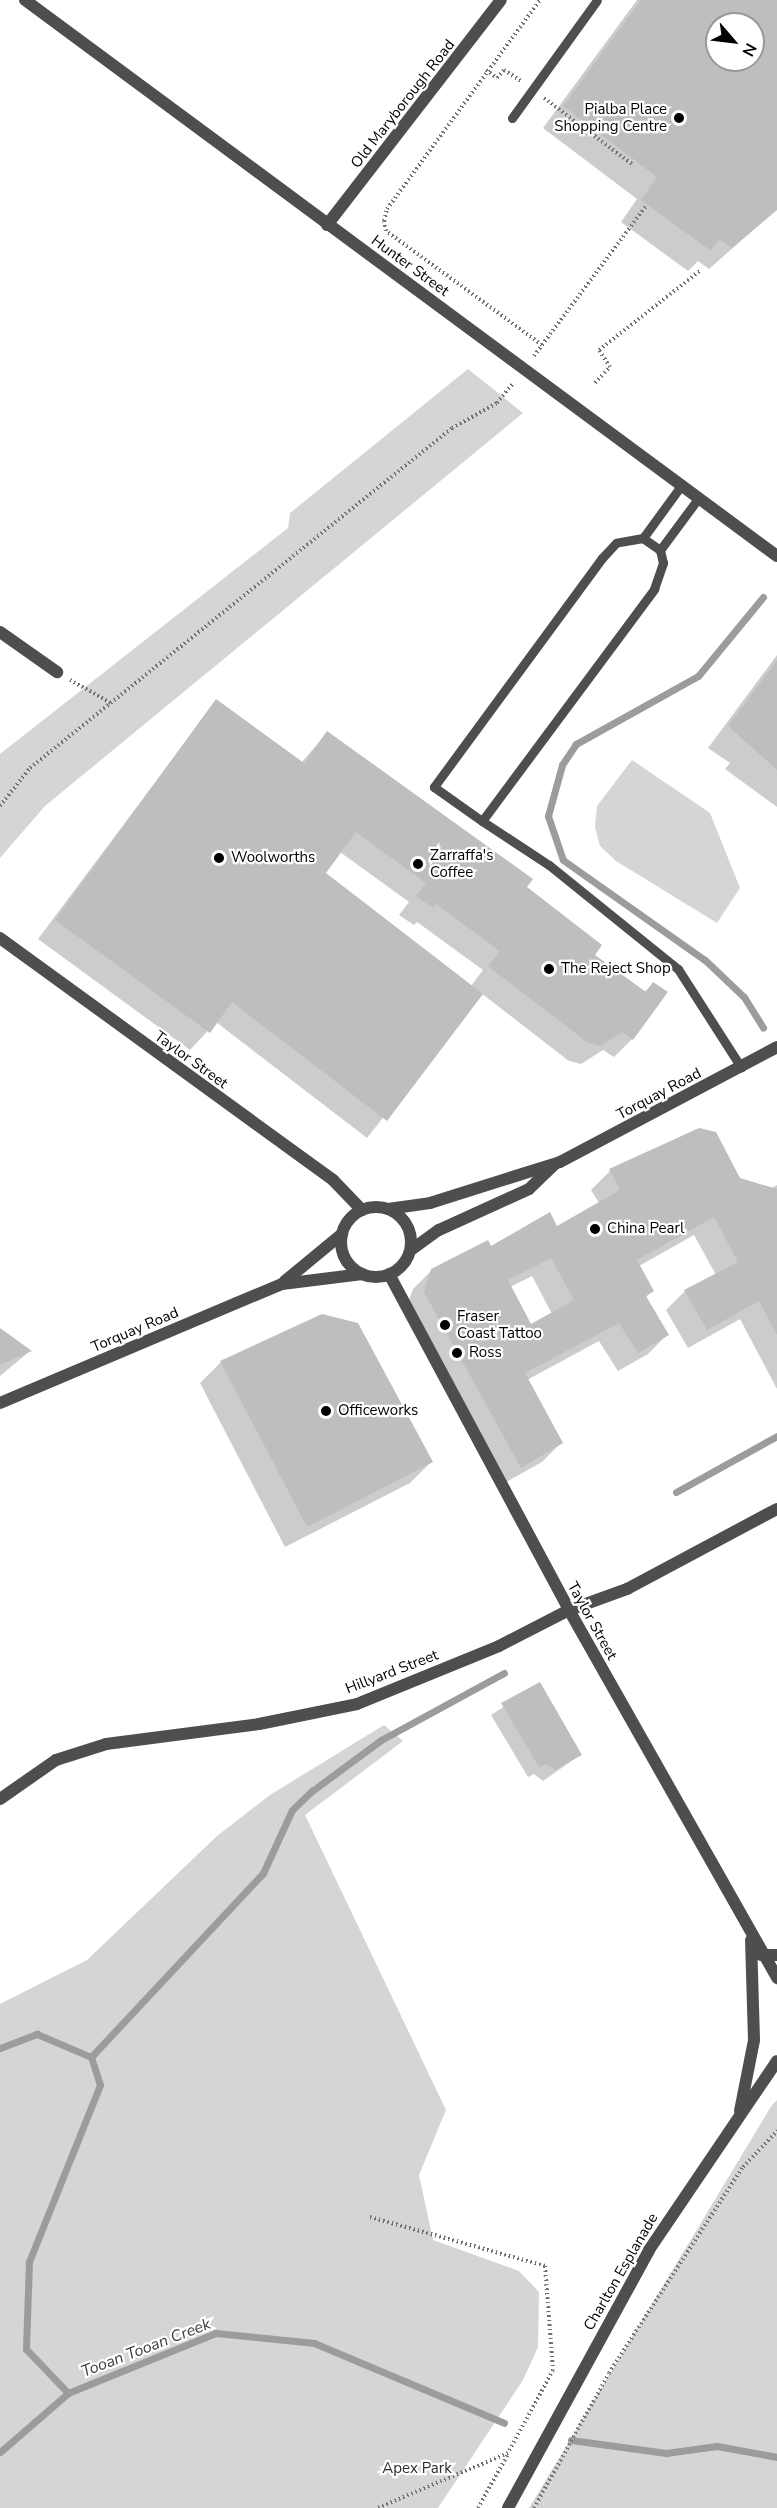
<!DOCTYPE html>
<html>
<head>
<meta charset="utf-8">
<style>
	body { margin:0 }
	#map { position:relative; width:777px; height:2508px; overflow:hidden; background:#fff; font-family:"Nunito Sans",sans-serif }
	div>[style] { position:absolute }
	.green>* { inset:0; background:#d5d5d5 }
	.shadow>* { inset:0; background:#0003 }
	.stream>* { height:7px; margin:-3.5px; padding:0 3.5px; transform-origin:3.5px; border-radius:3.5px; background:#9c9c9c }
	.building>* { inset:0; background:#bebebe }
	.path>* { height:4px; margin-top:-2px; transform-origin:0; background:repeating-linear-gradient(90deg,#707070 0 1.5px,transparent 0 4.5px) }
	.service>* { height:9px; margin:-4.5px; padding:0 4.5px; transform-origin:4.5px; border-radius:4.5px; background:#4e4e4e }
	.minor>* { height:12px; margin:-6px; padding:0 6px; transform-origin:6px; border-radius:6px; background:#4e4e4e }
	.tertiary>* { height:12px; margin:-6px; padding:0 6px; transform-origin:6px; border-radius:6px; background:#4e4e4e }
	.tertiary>.ring { margin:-6px; padding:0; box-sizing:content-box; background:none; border:12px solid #4e4e4e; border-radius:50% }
	.dots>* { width:16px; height:16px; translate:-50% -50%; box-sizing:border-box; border:3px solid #fff; border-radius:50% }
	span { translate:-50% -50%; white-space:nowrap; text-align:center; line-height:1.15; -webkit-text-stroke:4.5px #fff; paint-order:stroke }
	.street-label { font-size:15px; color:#000 }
	.poi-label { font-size:15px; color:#000 }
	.right { translate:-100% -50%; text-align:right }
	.left { translate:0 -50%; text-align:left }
	.park-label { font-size:15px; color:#2c2c2c }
	.water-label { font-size:16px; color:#3d3d3d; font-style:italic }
	.north { position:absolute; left:705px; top:12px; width:60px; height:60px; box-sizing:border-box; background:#fff; border:2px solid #999; border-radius:50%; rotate:118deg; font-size:16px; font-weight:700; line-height:24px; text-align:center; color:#000 }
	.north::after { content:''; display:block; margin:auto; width:21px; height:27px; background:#000; clip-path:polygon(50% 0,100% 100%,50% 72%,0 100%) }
</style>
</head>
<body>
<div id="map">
	<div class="green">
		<div style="clip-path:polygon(468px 369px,523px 413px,45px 806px,0 858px,0 754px,288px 528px,290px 513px)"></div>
		<div style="clip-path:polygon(632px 760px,710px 813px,740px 888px,717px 923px,616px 861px,600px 846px,595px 827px,597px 806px)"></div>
		<div style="clip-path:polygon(384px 1725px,403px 1741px,305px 1815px,446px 2110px,419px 2175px,433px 2240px,519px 2271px,539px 2292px,538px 2347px,523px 2380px,438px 2508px,0 2508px,0 2004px,87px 1960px,217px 1836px,270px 1795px)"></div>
		<div style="clip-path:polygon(777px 2100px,777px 2508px,529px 2508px,772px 2105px)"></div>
	</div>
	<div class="shadow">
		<div style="clip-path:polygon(evenodd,637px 0,777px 0,777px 209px,709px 269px,698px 261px,688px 271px,621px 222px,637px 199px,543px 128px,637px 0,717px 24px,753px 24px,753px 60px,717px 60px,717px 24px)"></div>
		<div style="clip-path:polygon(777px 655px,777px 807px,725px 769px,730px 763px,708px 748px)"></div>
		<div style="clip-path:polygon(evenodd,216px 701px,301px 763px,327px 733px,525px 887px,593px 955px,644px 992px,653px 984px,632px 1039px,614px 1057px,603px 1050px,581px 1064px,569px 1061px,481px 993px,367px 1138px,216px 1022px,190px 1050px,38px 939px,216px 701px,340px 852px,409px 902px,399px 915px,414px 925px,417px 922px,483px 970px,471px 986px,324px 874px,340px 852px)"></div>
		<div style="clip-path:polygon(evenodd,610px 1171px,739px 1179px,770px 1189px,777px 1185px,777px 1389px,740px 1319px,688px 1348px,666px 1310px,685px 1291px,716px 1275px,694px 1235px,639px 1266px,652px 1291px,645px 1298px,667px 1335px,648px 1354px,618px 1371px,599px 1341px,527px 1380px,561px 1443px,542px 1462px,501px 1485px,405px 1311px,413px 1289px,432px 1270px,556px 1228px,599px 1203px,591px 1190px,610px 1171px,532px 1276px,552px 1314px,530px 1326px,510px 1287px,532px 1276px)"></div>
		<div style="clip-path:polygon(0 1329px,30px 1351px,0 1376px)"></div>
		<div style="clip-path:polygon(221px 1362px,431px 1462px,410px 1483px,285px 1547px,200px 1383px)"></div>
		<div style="clip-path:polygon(539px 1684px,580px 1755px,543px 1781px,534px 1774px,528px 1777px,491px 1715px)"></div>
	</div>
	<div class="stream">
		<div style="left:763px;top:597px;width:102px;rotate:129.4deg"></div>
		<div style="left:698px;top:676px;width:140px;rotate:150.9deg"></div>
		<div style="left:576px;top:744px;width:25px;rotate:124deg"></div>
		<div style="left:562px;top:765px;width:53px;rotate:105.4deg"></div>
		<div style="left:548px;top:816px;width:46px;rotate:71.2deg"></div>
		<div style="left:563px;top:860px;width:174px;rotate:35.2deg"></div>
		<div style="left:705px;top:960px;width:54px;rotate:43.5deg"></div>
		<div style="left:744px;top:997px;width:36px;rotate:58deg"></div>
		<div style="left:676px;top:1492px;width:115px;rotate:-29deg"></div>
		<div style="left:0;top:2048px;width:40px;rotate:-21deg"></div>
		<div style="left:37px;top:2034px;width:59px;rotate:23.1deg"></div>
		<div style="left:91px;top:2057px;width:29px;rotate:72deg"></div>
		<div style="left:100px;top:2085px;width:191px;rotate:111.9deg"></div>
		<div style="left:29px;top:2262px;width:87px;rotate:92deg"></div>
		<div style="left:26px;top:2349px;width:61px;rotate:46.3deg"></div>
		<div style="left:68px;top:2393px;width:160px;rotate:-22.1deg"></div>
		<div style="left:216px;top:2333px;width:99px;rotate:5.8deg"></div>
		<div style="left:314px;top:2343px;width:206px;rotate:22.8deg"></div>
		<div style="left:91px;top:2057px;width:252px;rotate:-46.9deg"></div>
		<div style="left:263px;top:1873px;width:69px;rotate:-65.3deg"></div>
		<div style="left:292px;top:1810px;width:28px;rotate:-44deg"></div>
		<div style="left:312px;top:1791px;width:86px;rotate:-36.5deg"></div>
		<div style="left:381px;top:1740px;width:140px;rotate:-28.6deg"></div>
		<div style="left:571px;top:2440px;width:96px;rotate:7.8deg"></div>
		<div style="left:666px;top:2453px;width:51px;rotate:-7.8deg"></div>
		<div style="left:717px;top:2446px;width:61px;rotate:10.4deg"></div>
		<div style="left:0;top:2452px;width:90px;rotate:-40.9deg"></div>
	</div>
	<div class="building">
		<div style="clip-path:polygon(evenodd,641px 0,777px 0,777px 210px,732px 248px,719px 239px,711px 251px,641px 200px,657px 177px,563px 106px,641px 0,717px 24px,753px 24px,753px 60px,717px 60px,717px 24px)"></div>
		<div style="clip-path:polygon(777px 660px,777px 770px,728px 726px)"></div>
		<div style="clip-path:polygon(216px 699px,304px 763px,327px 731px,533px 879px,527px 887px,602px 945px,595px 955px,646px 992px,653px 982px,668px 992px,633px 1040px,622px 1032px,601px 1046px,588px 1043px,488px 966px,500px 951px,436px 904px,433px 908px,416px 896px,426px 883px,356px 832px,326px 873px,483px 994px,387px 1121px,232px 1002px,210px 1033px,55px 920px)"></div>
		<div style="clip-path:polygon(evenodd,699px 1128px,716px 1132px,740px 1178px,777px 1189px,777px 1335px,759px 1301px,707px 1330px,684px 1290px,738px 1262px,714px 1217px,637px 1260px,654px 1291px,646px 1296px,669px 1335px,638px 1353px,619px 1323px,525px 1373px,563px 1443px,521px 1468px,424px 1292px,431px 1269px,488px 1240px,491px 1246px,550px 1212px,557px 1226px,620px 1190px,609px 1169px,699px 1128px,551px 1258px,574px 1300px,531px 1324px,508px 1280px,551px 1258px)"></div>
		<div style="clip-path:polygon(322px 1314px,358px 1323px,433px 1462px,307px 1527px,220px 1361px)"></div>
		<div style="clip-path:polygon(0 1328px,32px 1351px,0 1365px)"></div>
		<div style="clip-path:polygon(540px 1682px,582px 1755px,555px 1770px,546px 1764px,539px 1767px,501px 1703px)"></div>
	</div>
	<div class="path">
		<div style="left:486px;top:70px;width:14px;rotate:36deg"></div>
		<div style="left:497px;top:78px;width:11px;rotate:-49deg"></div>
		<div style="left:504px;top:70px;width:20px;rotate:33deg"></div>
		<div style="left:544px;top:98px;width:110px;rotate:36.9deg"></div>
		<div style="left:542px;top:345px;width:174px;rotate:-53.2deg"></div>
		<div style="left:534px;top:356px;width:14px;rotate:-54deg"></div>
		<div style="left:542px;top:345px;width:193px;rotate:-143.8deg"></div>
		<div style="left:386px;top:231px;width:10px;rotate:-101deg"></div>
		<div style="left:384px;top:221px;width:12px;rotate:-76deg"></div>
		<div style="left:387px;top:209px;width:259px;rotate:-53.8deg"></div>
		<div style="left:595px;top:383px;width:22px;rotate:-47deg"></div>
		<div style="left:610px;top:367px;width:20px;rotate:-123deg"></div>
		<div style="left:599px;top:350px;width:130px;rotate:-38.1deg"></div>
		<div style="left:70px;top:680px;width:49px;rotate:29.2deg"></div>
		<div style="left:0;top:806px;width:48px;rotate:-51.7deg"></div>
		<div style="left:30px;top:768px;width:542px;rotate:-38.86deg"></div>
		<div style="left:452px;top:428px;width:51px;rotate:-29.1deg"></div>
		<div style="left:497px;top:403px;width:26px;rotate:-51deg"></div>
		<div style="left:370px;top:2217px;width:182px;rotate:15.6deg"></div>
		<div style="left:545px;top:2266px;width:104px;rotate:85.6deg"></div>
		<div style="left:553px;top:2370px;width:94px;rotate:118.5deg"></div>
		<div style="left:508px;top:2453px;width:142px;rotate:157.2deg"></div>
		<div style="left:478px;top:2508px;width:62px;rotate:-60.9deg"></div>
		<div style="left:534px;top:2508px;width:154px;rotate:-60.9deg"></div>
		<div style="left:609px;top:2373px;width:246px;rotate:-57deg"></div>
		<div style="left:743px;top:2167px;width:50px;rotate:-46.6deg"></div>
	</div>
	<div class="service">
		<div style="left:512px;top:118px;width:145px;rotate:-54.2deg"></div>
		<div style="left:643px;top:538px;width:63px;rotate:-54deg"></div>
		<div style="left:660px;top:550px;width:62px;rotate:-53.5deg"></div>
		<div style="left:482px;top:821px;width:289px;rotate:-53.4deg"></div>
		<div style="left:654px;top:589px;width:28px;rotate:-71deg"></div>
		<div style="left:663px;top:563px;width:13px;rotate:-103deg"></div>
		<div style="left:660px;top:550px;width:21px;rotate:-145deg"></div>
		<div style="left:643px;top:538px;width:27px;rotate:170deg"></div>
		<div style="left:616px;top:543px;width:21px;rotate:133deg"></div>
		<div style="left:602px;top:558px;width:284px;rotate:126.3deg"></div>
		<div style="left:434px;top:787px;width:59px;rotate:35.3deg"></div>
		<div style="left:482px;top:821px;width:80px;rotate:33.3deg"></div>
		<div style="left:549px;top:865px;width:166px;rotate:38.9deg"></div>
		<div style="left:678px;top:969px;width:117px;rotate:57.3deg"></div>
	</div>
	<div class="minor">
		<div style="left:0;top:632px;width:70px;rotate:35.1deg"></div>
		<div style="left:0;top:938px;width:412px;rotate:36deg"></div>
		<div style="left:333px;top:1180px;width:42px;rotate:46deg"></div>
		<div style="left:389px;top:1274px;width:381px;rotate:61.8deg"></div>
		<div style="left:569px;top:1610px;width:423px;rotate:60.5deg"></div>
		<div style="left:0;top:1799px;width:68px;rotate:-34.9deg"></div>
		<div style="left:56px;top:1760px;width:52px;rotate:-17.7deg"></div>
		<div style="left:106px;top:1744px;width:154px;rotate:-7.4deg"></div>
		<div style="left:259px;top:1724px;width:100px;rotate:-11.5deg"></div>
		<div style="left:357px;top:1704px;width:153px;rotate:-22.2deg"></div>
		<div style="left:499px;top:1646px;width:79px;rotate:-27.2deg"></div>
		<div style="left:569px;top:1610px;width:62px;rotate:-19.9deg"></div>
		<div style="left:627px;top:1589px;width:170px;rotate:-28.1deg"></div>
		<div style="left:761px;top:1955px;width:16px"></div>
		<div style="left:740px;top:2111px;width:72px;rotate:-78.8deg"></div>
		<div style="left:754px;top:2040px;width:100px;rotate:-91.7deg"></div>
	</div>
	<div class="tertiary">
		<div style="left:25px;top:0;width:935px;rotate:36.48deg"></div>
		<div style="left:327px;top:225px;width:284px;rotate:-52.3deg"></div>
		<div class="ring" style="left:341px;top:1207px;width:58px;height:58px"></div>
		<div style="left:388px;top:1209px;width:42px;rotate:-8.1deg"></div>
		<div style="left:430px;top:1203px;width:136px;rotate:-17.5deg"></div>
		<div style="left:560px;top:1162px;width:246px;rotate:-27.9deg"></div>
		<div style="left:411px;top:1250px;width:34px;rotate:-36deg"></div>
		<div style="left:439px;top:1230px;width:99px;rotate:-24.5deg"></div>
		<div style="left:529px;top:1189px;width:35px;rotate:-44deg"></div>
		<div style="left:285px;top:1281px;width:74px;rotate:-39.5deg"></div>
		<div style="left:0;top:1403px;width:306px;rotate:-22.9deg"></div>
		<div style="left:282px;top:1284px;width:81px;rotate:-7.1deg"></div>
		<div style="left:508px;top:2508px;width:294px;rotate:-61.3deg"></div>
		<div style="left:649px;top:2250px;width:228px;rotate:-55.9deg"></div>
	</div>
	<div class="dots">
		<div style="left:679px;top:118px;background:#000"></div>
		<div style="left:219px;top:858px;background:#000"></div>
		<div style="left:418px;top:864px;background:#000"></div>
		<div style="left:549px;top:969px;background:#000"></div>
		<div style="left:595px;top:1229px;background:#000"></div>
		<div style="left:445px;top:1325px;background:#000"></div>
		<div style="left:457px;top:1353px;background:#000"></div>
		<div style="left:326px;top:1411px;background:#000"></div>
	</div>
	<div class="street-label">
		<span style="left:403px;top:104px;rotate:-52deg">Old Maryborough Road</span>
		<span style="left:410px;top:266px;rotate:36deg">Hunter Street</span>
		<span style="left:191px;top:1060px;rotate:36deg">Taylor Street</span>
		<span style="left:659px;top:1094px;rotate:-28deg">Torquay Road</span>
		<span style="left:135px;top:1330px;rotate:-23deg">Torquay Road</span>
		<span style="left:592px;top:1621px;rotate:61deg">Taylor Street</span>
		<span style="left:392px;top:1672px;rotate:-21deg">Hillyard Street</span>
		<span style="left:621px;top:2272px;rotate:-60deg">Charlton Esplanade</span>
	</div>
	<div class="poi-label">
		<span class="right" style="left:667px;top:118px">Pialba Place<br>Shopping Centre</span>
		<span class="left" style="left:430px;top:864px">Zarraffa's<br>Coffee</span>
		<span class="left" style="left:231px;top:858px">Woolworths</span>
		<span class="left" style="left:561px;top:969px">The Reject Shop</span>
		<span class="left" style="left:607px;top:1229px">China Pearl</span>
		<span class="left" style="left:457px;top:1325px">Fraser<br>Coast Tattoo</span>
		<span class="left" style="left:469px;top:1353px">Ross</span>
		<span class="left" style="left:338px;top:1411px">Officeworks</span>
	</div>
	<div class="park-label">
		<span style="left:417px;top:2469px">Apex Park</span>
	</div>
	<div class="water-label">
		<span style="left:146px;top:2348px;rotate:-21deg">Tooan Tooan Creek</span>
	</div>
	<div class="north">N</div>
</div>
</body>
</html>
